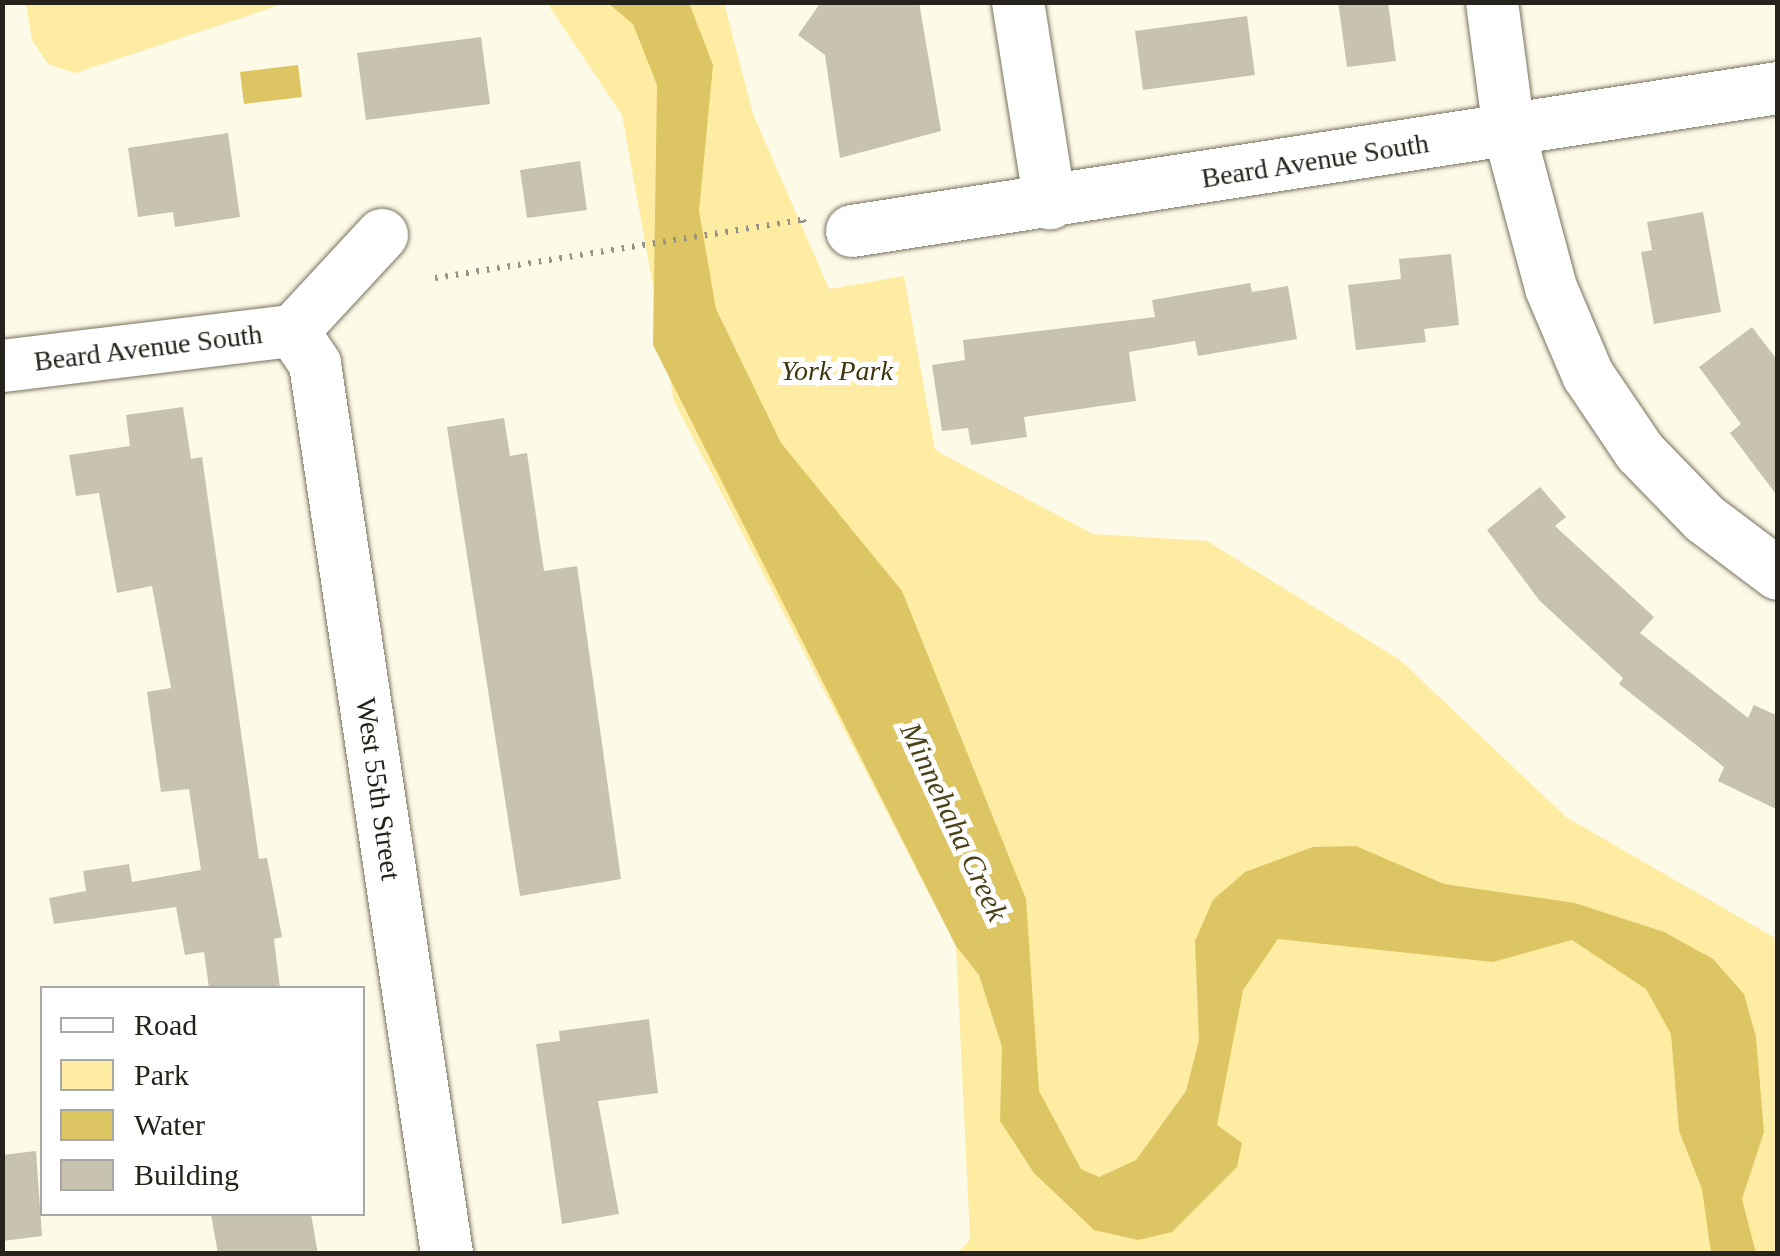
<!DOCTYPE html>
<html>
<head>
<meta charset="utf-8">
<style>
	body { margin:0 }
	#map { position:relative; width:1780px; height:1256px; overflow:hidden; background:#fefae8; font-family:Georgia,serif }
	div>[style] { position:absolute }
	.green>* { inset:0; background:#feeca2 }
	.water>* { inset:0; background:#ddc564 }
	.building>* { inset:0; background:#c8c3ae }
	.path>* { height:6px; margin-top:-3px; transform-origin:0; background:repeating-linear-gradient(90deg,#969386 0 2.5px,transparent 0 10.5px) }
	.roads { filter:drop-shadow(0 0 2px #76725e) drop-shadow(0 0 2px #76725e) }
	.minor>* { height:52px; margin:-26px; padding:0 26px; transform-origin:26px; border-radius:26px; background:#fff }
	span { translate:-50% -50%; white-space:nowrap; text-align:center; line-height:1.15; -webkit-text-stroke:10px #fff; paint-order:stroke }
	.street-label { font-size:28px; color:#25231b }
	.park-label { font-size:28px; color:#3f360b; font-style:italic }
	.water-label { font-size:30px; color:#4b4218; font-style:italic }
	.frame { position:absolute; inset:0; border:5px solid #25231b; pointer-events:none }
	.legend { position:absolute; left:40px; top:986px; width:325px; height:230px; box-sizing:border-box; background:#fff; border:2px solid #a8a7a4; margin:0; padding:12px 18px; list-style:none; font-size:30px; color:#25231b }
	.legend li { display:flex; align-items:center; gap:20px; height:50px }
	.legend b { width:50px; border:2px solid #a8a7a4 }
</style>
</head>
<body>
<div id="map">
	<div class="green">
		<div style="clip-path:polygon(26px 3px,26px 2px,286px 3px,75px 73px,48px 64px,32px 40px)"></div>
		<div style="clip-path:polygon(547px 3px,724px 3px,753px 114px,829px 289px,904px 276px,935px 450px,1093px 534px,1207px 541px,1400px 660px,1566px 817px,1777px 939px,1777px 1253px,958px 1253px,970px 1239px,956px 946px,674px 401px,622px 115px)"></div>
	</div>
	<div class="water">
		<div style="clip-path:polygon(608px 3px,689px 3px,713px 65px,699px 211px,716px 309px,781px 443px,902px 591px,1026px 899px,1039px 1091px,1081px 1169px,1099px 1177px,1136px 1160px,1186px 1091px,1199px 1040px,1195px 941px,1213px 900px,1245px 872px,1313px 847px,1356px 846px,1444px 884px,1575px 903px,1664px 932px,1713px 959px,1744px 994px,1756px 1037px,1764px 1132px,1742px 1199px,1756px 1253px,1711px 1253px,1702px 1189px,1679px 1131px,1671px 1034px,1646px 989px,1572px 940px,1493px 962px,1278px 939px,1243px 990px,1217px 1125px,1242px 1143px,1237px 1167px,1172px 1232px,1138px 1240px,1094px 1230px,1034px 1173px,1000px 1121px,1002px 1047px,979px 975px,956px 946px,653px 345px,657px 85px,633px 24px)"></div>
		<div style="clip-path:polygon(298px 65px,302px 97px,244px 104px,240px 72px)"></div>
	</div>
	<div class="building">
		<div style="clip-path:polygon(821px 2px,919px 2px,941px 131px,840px 158px,825px 55px,798px 35px)"></div>
		<div style="clip-path:polygon(1338px 2px,1388px 2px,1396px 61px,1347px 67px)"></div>
		<div style="clip-path:polygon(1247px 16px,1255px 75px,1143px 90px,1135px 31px)"></div>
		<div style="clip-path:polygon(481px 37px,490px 104px,366px 120px,357px 53px)"></div>
		<div style="clip-path:polygon(228px 133px,240px 217px,175px 227px,173px 212px,138px 217px,128px 148px)"></div>
		<div style="clip-path:polygon(580px 161px,587px 210px,527px 218px,520px 170px)"></div>
		<div style="clip-path:polygon(1703px 212px,1721px 312px,1654px 324px,1641px 252px,1652px 250px,1647px 222px)"></div>
		<div style="clip-path:polygon(1451px 254px,1459px 325px,1424px 329px,1426px 342px,1356px 350px,1348px 285px,1401px 279px,1399px 259px)"></div>
		<div style="clip-path:polygon(1250px 283px,1252px 292px,1288px 286px,1297px 339px,1198px 356px,1195px 341px,1129px 352px,1136px 401px,1024px 417px,1027px 437px,971px 445px,968px 428px,942px 431px,932px 365px,965px 360px,963px 340px,1155px 317px,1152px 300px)"></div>
		<div style="clip-path:polygon(1752px 327px,1778px 361px,1778px 497px,1730px 433px,1741px 424px,1699px 367px)"></div>
		<div style="clip-path:polygon(183px 407px,191px 459px,202px 457px,259px 859px,267px 858px,282px 937px,274px 939px,280px 988px,209px 988px,204px 952px,185px 955px,176px 907px,54px 924px,49px 898px,86px 891px,83px 871px,129px 864px,132px 882px,201px 870px,189px 789px,161px 792px,147px 692px,171px 688px,152px 586px,117px 593px,99px 493px,76px 496px,69px 455px,130px 446px,126px 415px)"></div>
		<div style="clip-path:polygon(504px 418px,510px 456px,527px 453px,544px 571px,577px 566px,621px 879px,520px 896px,447px 427px)"></div>
		<div style="clip-path:polygon(1540px 487px,1566px 517px,1555px 526px,1654px 617px,1640px 633px,1748px 718px,1754px 705px,1778px 716px,1778px 810px,1718px 781px,1724px 767px,1619px 684px,1623px 678px,1539px 600px,1487px 530px)"></div>
		<div style="clip-path:polygon(649px 1019px,658px 1093px,598px 1101px,619px 1214px,562px 1224px,536px 1044px,560px 1041px,559px 1031px)"></div>
		<div style="clip-path:polygon(36px 1151px,42px 1236px,2px 1241px,2px 1155px)"></div>
		<div style="clip-path:polygon(211px 1214px,311px 1214px,318px 1254px,218px 1254px)"></div>
	</div>
	<div class="path">
		<div style="left:435px;top:278px;width:373px;rotate:-9deg"></div>
		<div style="left:803px;top:220px;width:8px;rotate:67deg"></div>
	</div>
	<div class="roads">
		<div class="minor">
			<div style="left:1018px;top:2px;width:204px;rotate:81deg"></div>
			<div style="left:1492px;top:2px;width:130px;rotate:82.5deg"></div>
			<div style="left:1509px;top:131px;width:163px;rotate:75deg"></div>
			<div style="left:1551px;top:288px;width:95px;rotate:67deg"></div>
			<div style="left:1588px;top:375px;width:93px;rotate:56deg"></div>
			<div style="left:1640px;top:452px;width:93px;rotate:45.9deg"></div>
			<div style="left:1705px;top:519px;width:91px;rotate:37deg"></div>
			<div style="left:852px;top:231px;width:937px;rotate:-8.78deg"></div>
			<div style="left:293px;top:331px;width:40px;rotate:56deg"></div>
			<div style="left:315px;top:364px;width:900px;rotate:81.56deg"></div>
			<div style="left:293px;top:331px;width:131px;rotate:-47.2deg"></div>
			<div style="left:2px;top:366px;width:293px;rotate:-6.9deg"></div>
		</div>
	</div>
	<div class="street-label">
		<span style="left:1315px;top:161px;rotate:-9deg">Beard Avenue South</span>
		<span style="left:148px;top:348px;rotate:-7deg">Beard Avenue South</span>
		<span style="left:378px;top:789px;rotate:82deg">West 55th Street</span>
	</div>
	<div class="park-label">
		<span style="left:837px;top:371px">York Park</span>
	</div>
	<div class="water-label">
		<span style="left:954px;top:822px;rotate:65deg">Minnehaha Creek</span>
	</div>
	<div class="frame"></div>
	<ul class="legend">
	<li><b style="height:12px;background:#fff"></b>Road</li>
	<li><b style="height:28px;background:#feeca2"></b>Park</li>
	<li><b style="height:28px;background:#ddc564"></b>Water</li>
	<li><b style="height:28px;background:#c8c3ae"></b>Building</li>
	</ul>
</div>
</body>
</html>
